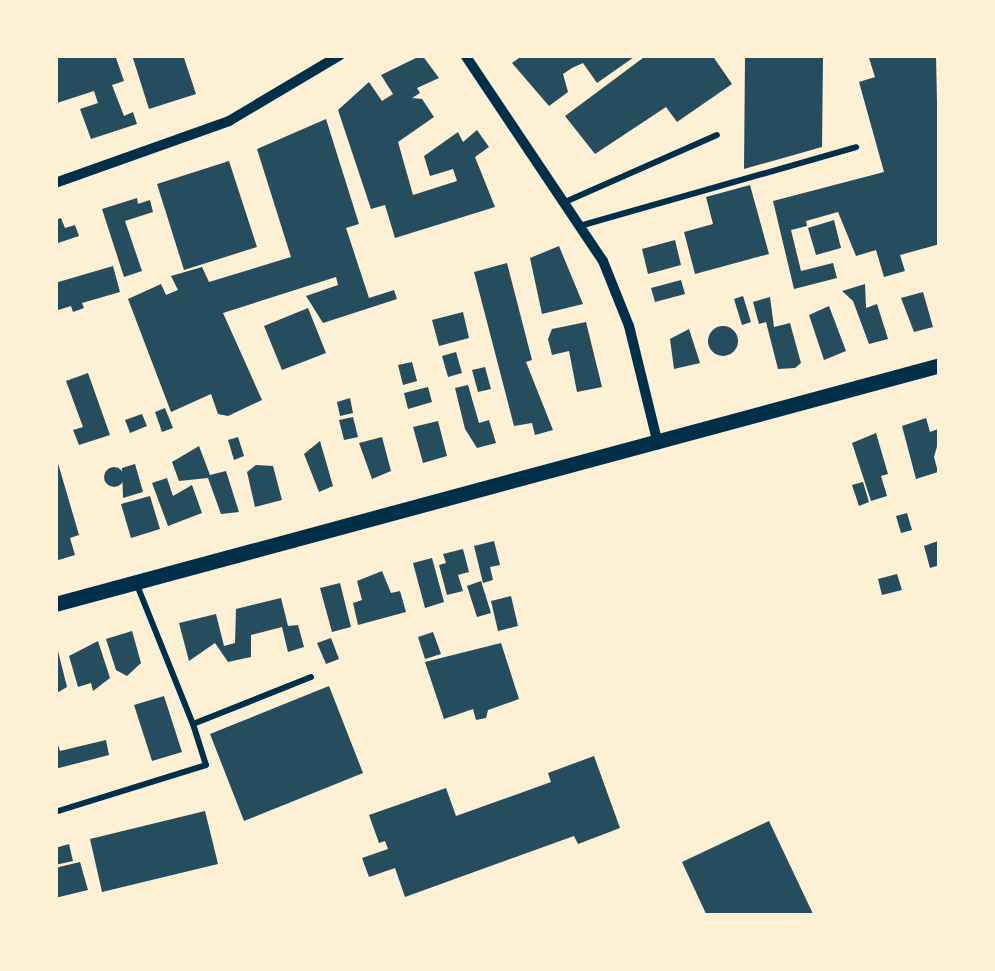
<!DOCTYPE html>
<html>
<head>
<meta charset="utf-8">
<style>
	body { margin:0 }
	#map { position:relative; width:995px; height:971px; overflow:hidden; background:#fdf0d5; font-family:Overpass,sans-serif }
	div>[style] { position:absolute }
	.building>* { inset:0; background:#264d5e }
	.round { border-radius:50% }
	.service>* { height:6px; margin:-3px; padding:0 3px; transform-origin:3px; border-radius:3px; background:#003049 }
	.minor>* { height:10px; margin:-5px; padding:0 5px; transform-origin:5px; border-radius:5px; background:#003049 }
	.tertiary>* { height:15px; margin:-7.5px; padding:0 7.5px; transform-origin:7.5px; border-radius:7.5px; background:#003049 }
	span { translate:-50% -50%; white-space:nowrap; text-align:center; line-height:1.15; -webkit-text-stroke:10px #fdf0d5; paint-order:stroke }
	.frame { position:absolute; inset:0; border:58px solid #fdf0d5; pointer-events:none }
</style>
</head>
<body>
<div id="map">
	<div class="building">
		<div style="clip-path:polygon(55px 55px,115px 55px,124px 81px,112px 85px,124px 116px,133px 112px,137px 124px,91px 139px,80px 109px,98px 103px,94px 91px,57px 103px)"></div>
		<div style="clip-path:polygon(132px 55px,183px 55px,196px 94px,149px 109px)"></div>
		<div style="clip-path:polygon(422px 55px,439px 78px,417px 88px,420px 93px,412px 98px,422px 99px,434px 117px,398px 142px,413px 195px,457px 181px,453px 169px,430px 176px,424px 156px,458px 132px,463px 142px,477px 130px,489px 147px,475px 157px,495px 207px,395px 238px,385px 205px,371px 209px,338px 110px,369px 82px,382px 101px,393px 94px,381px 75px)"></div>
		<div style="clip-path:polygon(523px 55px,637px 55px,597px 83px,583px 63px,572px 68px,563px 74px,568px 92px,549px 106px,512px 63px)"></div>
		<div style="clip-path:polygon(647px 55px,712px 55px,732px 84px,677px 122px,666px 107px,595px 154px,565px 116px)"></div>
		<div style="clip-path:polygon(936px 55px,940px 244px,900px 255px,905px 271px,884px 277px,876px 250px,856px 256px,838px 212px,806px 221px,807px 226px,791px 230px,801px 271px,833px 263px,837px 278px,794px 289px,773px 201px,884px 172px,859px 82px,875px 77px,869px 58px)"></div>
		<div style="clip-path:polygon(745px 57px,823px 58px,822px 147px,744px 169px)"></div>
		<div style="clip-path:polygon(326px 119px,359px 224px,346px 228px,369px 298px,394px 290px,397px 299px,323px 323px,306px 296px,338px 285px,336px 277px,223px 313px,262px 400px,228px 416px,218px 414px,211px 394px,171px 412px,128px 299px,161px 284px,166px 295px,178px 290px,171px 276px,202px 267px,209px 282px,291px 257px,257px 149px)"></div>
		<div style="clip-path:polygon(229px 161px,257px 247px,184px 270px,157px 184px)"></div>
		<div style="clip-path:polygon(750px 185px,769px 254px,695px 274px,684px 232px,713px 224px,706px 197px)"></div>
		<div style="clip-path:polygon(137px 198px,138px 204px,150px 200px,153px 212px,125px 221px,142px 271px,124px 277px,102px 209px)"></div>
		<div style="clip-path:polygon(61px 218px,65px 228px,75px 225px,79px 236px,55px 244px,55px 220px)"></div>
		<div style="clip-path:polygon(834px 220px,841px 248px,816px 255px,808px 228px)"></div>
		<div style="clip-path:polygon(675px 240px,681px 265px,648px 274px,642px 249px)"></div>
		<div style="clip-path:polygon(559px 246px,583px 304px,542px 314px,530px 258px)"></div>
		<div style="clip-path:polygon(507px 263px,532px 360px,526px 362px,553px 430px,535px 435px,532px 423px,514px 426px,474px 272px)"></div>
		<div style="clip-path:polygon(113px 266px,120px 292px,82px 303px,84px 308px,73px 312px,71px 306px,55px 311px,55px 283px)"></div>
		<div style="clip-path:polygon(681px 280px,685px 294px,655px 302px,651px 288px)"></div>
		<div style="clip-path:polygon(865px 284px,866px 308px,877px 304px,888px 339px,869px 344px,853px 301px,842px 291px)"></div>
		<div style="clip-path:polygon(923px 292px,933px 327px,914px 332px,901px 298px)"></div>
		<div style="clip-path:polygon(743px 296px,751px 322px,742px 325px,734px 299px)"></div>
		<div style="clip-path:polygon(770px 297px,774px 327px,790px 323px,801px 363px,795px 368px,778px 369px,766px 322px,759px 324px,753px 302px)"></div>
		<div style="clip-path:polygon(829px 306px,846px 351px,824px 360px,809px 315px)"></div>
		<div style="clip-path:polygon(308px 308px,326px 353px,282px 370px,264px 326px)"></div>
		<div style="clip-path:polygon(463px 312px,469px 338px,439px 346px,432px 320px)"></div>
		<div style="clip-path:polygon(586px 322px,602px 387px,577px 392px,569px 351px,552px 355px,548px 339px,552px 329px)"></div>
		<div class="round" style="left:708px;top:326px;width:30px;height:30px"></div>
		<div style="clip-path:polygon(689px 329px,700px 363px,674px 369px,670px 339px)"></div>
		<div style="clip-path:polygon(456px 352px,462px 373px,448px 377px,442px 356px)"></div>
		<div style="clip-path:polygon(412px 362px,417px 381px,403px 385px,398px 365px)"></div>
		<div style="clip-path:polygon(485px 367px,491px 389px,478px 392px,472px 370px)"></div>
		<div style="clip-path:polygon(88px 373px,110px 435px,79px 445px,73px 430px,83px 427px,66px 381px)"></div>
		<div style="clip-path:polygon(468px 385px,479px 423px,489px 420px,496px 443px,477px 448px,465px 429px,455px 388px)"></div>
		<div style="clip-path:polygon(428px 387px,432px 402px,408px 409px,404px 393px)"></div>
		<div style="clip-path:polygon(350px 398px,353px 413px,340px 416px,337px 402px)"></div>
		<div style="clip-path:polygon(165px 408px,173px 428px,162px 432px,155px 412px)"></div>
		<div style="clip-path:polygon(142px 414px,147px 426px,130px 433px,125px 420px)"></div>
		<div style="clip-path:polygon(353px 417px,358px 437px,344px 440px,339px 420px)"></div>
		<div style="clip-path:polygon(926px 418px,930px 432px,938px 429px,940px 436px,934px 457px,938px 472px,916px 479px,902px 426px)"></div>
		<div style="clip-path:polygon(438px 421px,447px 456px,423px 463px,413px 427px)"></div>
		<div style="clip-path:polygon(876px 433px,888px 474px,881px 476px,887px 496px,871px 501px,852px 443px)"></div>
		<div style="clip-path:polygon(238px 437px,244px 456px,234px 460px,228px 440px)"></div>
		<div style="clip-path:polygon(382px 437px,391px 471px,372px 479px,359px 443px)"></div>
		<div style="clip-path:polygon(320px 441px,333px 486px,319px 492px,304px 454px)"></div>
		<div style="clip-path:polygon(199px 446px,210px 475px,226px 471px,239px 512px,221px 514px,208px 478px,179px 481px,172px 462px)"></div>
		<div style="clip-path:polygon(55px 453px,79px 535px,70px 538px,75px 555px,55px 561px)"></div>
		<div style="clip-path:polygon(135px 464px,143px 492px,123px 498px,122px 468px)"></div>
		<div style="clip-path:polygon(256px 465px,273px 466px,282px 500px,255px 507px,247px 472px)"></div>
		<div class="round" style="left:104px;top:467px;width:20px;height:20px"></div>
		<div style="clip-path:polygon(167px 478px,173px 496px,192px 485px,202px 513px,168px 526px,152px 483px)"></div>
		<div style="clip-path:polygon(863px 482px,869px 502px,859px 506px,852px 485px)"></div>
		<div style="clip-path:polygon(150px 496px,160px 529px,131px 538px,121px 504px)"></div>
		<div style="clip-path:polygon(907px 513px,912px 530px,901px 533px,896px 516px)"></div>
		<div style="clip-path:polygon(494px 541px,500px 565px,490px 567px,493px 580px,483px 583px,474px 546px)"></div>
		<div style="clip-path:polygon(938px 541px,940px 565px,930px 568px,924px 546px)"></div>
		<div style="clip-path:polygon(463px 549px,469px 572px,458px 575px,463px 591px,447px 595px,439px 565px,446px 563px,443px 554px)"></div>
		<div style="clip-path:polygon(432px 558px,444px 602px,425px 608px,413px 563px)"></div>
		<div style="clip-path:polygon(382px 571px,391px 593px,400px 591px,406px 612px,358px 625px,353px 603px,362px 600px,357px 581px)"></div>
		<div style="clip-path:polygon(897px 574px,902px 590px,882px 595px,878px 579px)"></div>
		<div style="clip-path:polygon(481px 581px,491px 613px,477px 617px,467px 586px)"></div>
		<div style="clip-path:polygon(340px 583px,351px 627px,332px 632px,320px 588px)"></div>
		<div style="clip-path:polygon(511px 596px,518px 626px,498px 631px,491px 601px)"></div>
		<div style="clip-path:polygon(281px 598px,288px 626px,298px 625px,304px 647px,288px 652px,282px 627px,251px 635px,251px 657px,228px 662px,215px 643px,189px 661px,179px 623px,216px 614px,224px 646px,235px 643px,236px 609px)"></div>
		<div style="clip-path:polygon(132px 631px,141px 663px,127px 676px,116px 670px,106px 639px)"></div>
		<div style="clip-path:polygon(433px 632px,441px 654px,425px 659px,418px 637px)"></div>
		<div style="clip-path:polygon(331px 638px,339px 659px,326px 664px,317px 643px)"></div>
		<div style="clip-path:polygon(98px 641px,110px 678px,93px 691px,91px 683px,78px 687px,69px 656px)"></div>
		<div style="clip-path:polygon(501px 643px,519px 699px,488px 710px,486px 718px,476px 720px,473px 709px,444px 719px,425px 662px)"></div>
		<div style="clip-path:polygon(58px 651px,67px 687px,55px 694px,55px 652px)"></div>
		<div style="clip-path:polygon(329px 686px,363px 773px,244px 821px,210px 734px)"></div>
		<div style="clip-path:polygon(164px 696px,182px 752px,152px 761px,134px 705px)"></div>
		<div style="clip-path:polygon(55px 736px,60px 751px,106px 740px,109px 755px,55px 769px)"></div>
		<div style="clip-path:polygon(594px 756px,620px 828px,578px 844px,574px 836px,405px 897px,395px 868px,369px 877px,362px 858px,388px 849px,385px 841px,379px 843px,369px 815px,446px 788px,456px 816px,551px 782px,548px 773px)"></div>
		<div style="clip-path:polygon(205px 811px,218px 864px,102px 892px,90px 839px)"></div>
		<div style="clip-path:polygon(769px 821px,814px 916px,707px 916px,682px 862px)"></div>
		<div style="clip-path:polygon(69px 844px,73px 861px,55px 865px,55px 848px)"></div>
		<div style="clip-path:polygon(80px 862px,88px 890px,55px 898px,55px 868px)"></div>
	</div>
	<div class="service">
		<div style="left:565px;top:202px;width:166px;rotate:-23.8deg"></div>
		<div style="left:583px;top:225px;width:284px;rotate:-15.9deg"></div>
		<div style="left:137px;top:585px;width:150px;rotate:68.1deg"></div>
		<div style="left:193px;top:724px;width:127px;rotate:-21.7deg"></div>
		<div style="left:55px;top:812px;width:158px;rotate:-17.3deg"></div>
		<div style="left:206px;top:765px;width:43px;rotate:-107.6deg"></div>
	</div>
	<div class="minor">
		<div style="left:465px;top:55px;width:248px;rotate:56.2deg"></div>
		<div style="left:603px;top:261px;width:70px;rotate:68.2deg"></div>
		<div style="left:629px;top:326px;width:122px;rotate:76.2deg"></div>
		<div style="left:55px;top:183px;width:185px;rotate:-19.6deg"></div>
		<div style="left:229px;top:121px;width:129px;rotate:-30.7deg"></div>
	</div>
	<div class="tertiary">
		<div style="left:55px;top:604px;width:917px;rotate:-15.11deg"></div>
	</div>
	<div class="frame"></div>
</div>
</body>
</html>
